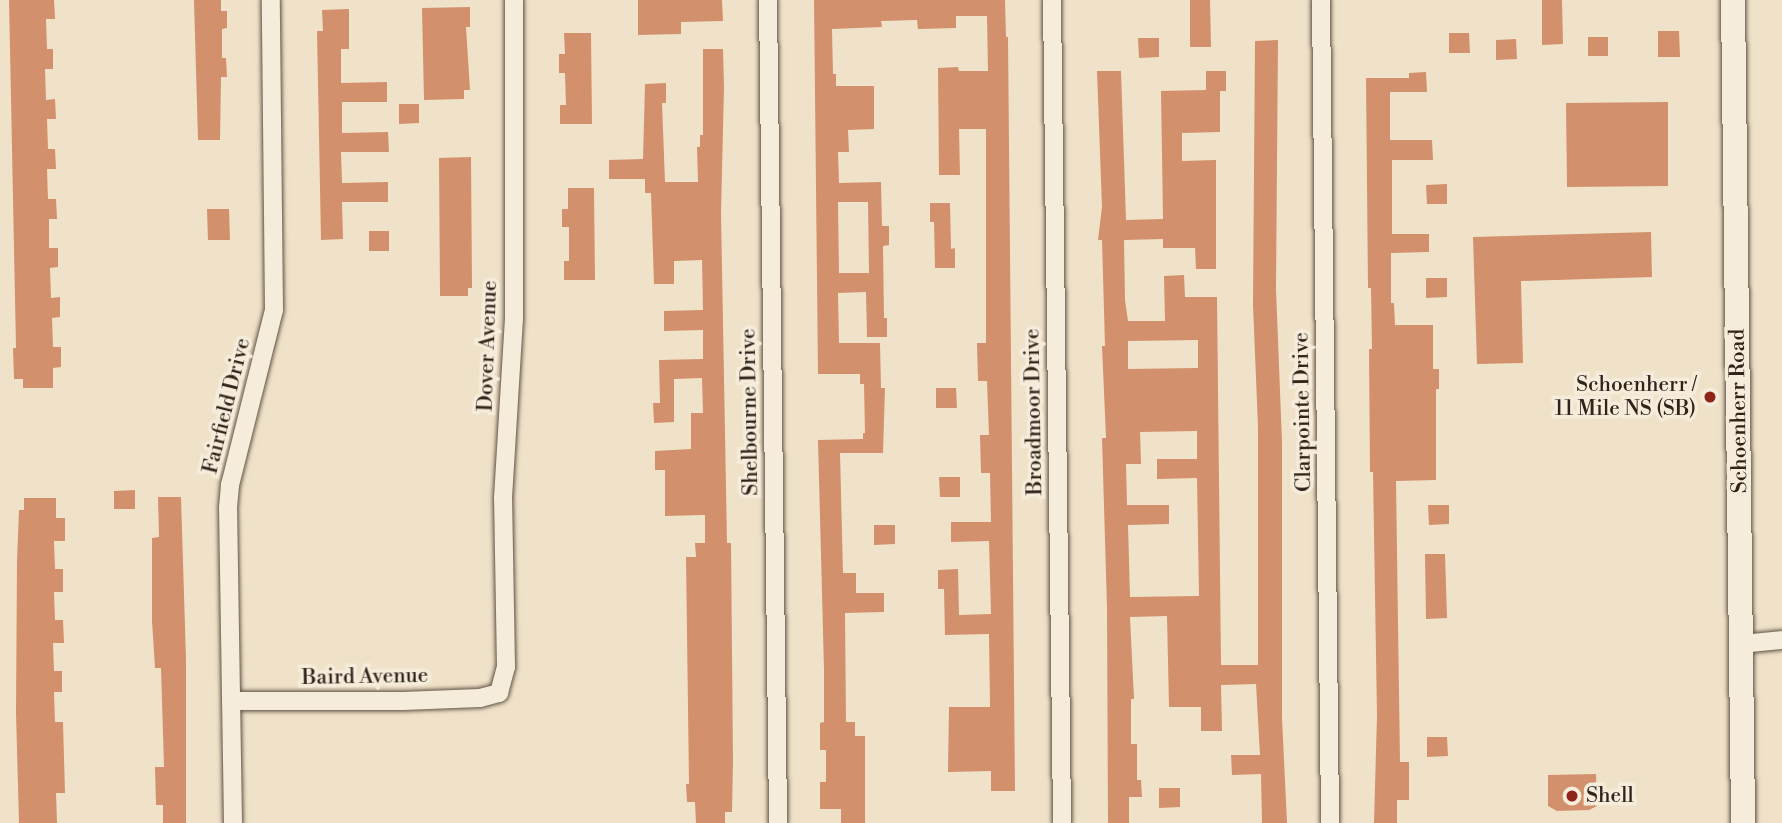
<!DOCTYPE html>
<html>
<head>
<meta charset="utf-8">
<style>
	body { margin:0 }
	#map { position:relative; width:1782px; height:823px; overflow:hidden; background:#f0e2c8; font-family:"Libre Bodoni",serif }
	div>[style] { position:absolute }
	.building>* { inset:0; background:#d2906c }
	.roads { filter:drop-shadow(0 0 2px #605346) drop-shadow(0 0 2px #605346) }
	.street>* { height:18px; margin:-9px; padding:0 9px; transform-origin:9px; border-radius:9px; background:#f5ecdb }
	.secondary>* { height:24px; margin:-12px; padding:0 12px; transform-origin:12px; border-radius:12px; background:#f5ecdb }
	.dots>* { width:19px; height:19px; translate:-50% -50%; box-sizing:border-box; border:4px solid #f5ecdb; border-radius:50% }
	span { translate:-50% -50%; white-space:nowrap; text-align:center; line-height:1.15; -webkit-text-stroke:7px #f5ecdb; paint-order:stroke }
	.street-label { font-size:21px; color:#30231a }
	.poi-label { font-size:21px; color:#30231a }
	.right { translate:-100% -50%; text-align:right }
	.left { translate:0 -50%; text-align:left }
</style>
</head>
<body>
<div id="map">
	<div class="building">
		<div style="clip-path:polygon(9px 0,54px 0,55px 19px,46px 19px,47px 49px,53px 49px,53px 69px,45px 69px,46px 100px,55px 99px,56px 119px,47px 119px,48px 149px,55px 149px,56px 169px,47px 169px,48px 199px,56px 199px,57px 219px,49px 219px,49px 248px,58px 248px,58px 267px,50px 268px,51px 298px,60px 297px,60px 317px,52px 318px,53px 347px,61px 347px,61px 367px,53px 368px,53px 388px,23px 388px,23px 379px,14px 379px,13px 348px,16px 348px)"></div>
		<div style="clip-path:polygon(194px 0,221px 0,221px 11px,227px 11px,227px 28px,222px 29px,222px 58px,226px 58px,227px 77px,221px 77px,220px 140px,198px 140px)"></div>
		<div style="clip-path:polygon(638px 0,722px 0,723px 21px,681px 22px,681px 34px,638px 35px)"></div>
		<div style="clip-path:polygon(evenodd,814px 0,1005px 0,1006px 37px,1008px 37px,1015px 791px,991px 791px,991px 771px,948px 772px,949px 707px,990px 707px,989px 634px,945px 635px,944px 589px,938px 589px,938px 570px,958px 569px,959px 615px,991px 614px,989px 541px,951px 542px,951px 522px,991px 522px,990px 473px,981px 473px,980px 435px,989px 435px,987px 381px,978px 381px,977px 343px,986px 343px,986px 129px,959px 129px,960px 175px,939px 175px,938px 68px,958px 67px,959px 71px,988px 71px,987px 16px,956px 16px,956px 28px,918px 29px,917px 20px,881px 21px,882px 27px,832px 29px,833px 74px,836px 74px,836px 86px,874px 86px,874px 129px,848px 130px,849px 152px,838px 152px,839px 183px,881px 182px,882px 226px,889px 226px,889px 245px,883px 246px,884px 318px,887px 318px,887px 337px,867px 337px,866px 292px,838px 293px,839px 343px,880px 343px,881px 388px,885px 388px,883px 453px,840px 453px,843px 573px,856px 573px,856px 593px,884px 593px,884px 612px,845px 613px,846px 722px,855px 722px,855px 736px,865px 736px,865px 823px,841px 823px,841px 809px,820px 809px,820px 782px,826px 782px,826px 750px,820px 750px,820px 723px,824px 722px,824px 670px,818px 440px,863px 439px,863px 433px,865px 433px,864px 384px,860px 384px,860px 374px,818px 374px,814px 0,838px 202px,868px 202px,869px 273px,839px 273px,838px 202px)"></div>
		<div style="clip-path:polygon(1190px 0,1210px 0,1211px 47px,1190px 47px)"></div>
		<div style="clip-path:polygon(1542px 0,1562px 0,1563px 44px,1542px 45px)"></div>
		<div style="clip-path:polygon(470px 7px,470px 27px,466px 27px,470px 90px,464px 90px,464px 99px,424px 100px,422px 8px)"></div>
		<div style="clip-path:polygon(349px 9px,349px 49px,341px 49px,341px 83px,387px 82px,387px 102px,342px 102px,342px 133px,388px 132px,389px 152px,341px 152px,342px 183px,388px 182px,388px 202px,342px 202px,343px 239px,321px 240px,317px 31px,323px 31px,322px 10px)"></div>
		<div style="clip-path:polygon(1658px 31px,1679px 31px,1680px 57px,1658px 57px)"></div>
		<div style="clip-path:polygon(564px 33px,591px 33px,592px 124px,560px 124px,560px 105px,566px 105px,565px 73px,559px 73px,559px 54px,565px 54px)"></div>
		<div style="clip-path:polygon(1449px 33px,1469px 33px,1470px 53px,1449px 53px)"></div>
		<div style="clip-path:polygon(1588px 37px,1608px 37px,1608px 56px,1588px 56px)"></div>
		<div style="clip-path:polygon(1138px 38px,1159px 38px,1159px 57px,1139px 58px)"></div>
		<div style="clip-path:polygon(1516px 39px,1517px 59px,1496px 60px,1496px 40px)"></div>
		<div style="clip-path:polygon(evenodd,1278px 40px,1276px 289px,1282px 442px,1282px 718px,1287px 823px,1262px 823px,1261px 774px,1232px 775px,1231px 755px,1260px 755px,1256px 684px,1221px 685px,1222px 731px,1201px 731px,1201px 707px,1169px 707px,1167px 616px,1130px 617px,1134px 699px,1131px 699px,1131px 744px,1137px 744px,1137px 780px,1141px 780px,1142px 797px,1129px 797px,1129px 823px,1108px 823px,1107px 608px,1102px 438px,1106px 438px,1102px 346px,1105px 346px,1102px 240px,1098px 240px,1102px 207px,1097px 71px,1121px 71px,1126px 220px,1163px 219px,1161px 91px,1206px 90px,1206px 71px,1226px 71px,1226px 91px,1220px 91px,1220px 132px,1182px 133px,1182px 161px,1216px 160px,1216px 269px,1196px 269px,1195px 248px,1163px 248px,1163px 239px,1124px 240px,1125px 300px,1128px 321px,1165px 321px,1164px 276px,1184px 275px,1185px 297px,1217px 297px,1221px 665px,1258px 665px,1258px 427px,1253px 305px,1255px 41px,1278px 40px,1198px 340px,1198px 368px,1128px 369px,1128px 341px,1198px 340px,1278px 40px,1197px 431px,1197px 459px,1157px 459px,1157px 479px,1197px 478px,1199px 596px,1130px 597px,1128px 525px,1169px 524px,1169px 505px,1127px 505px,1126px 464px,1141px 464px,1140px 432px,1197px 431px)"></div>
		<div style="clip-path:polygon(703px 49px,723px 49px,724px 87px,721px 213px,727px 543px,731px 543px,733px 761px,732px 812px,725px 812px,725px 823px,696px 823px,695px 802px,687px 802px,686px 784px,689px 784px,686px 557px,696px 557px,695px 543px,705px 543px,705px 515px,665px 516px,665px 470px,655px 470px,655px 451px,691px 449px,691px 413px,703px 413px,702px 378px,674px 379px,674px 422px,654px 423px,653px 403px,660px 403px,659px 360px,703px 359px,703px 330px,664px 331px,664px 311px,703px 310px,702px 260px,674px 261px,674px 284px,654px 284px,651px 193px,645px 193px,645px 179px,609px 179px,609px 160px,643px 159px,645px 84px,666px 83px,666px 103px,662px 103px,665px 182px,698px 182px,697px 147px,700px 147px,700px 135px,703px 135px)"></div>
		<div style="clip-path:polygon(1426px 72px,1427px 92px,1390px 92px,1390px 140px,1432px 140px,1433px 160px,1392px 160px,1392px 234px,1429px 234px,1429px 252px,1391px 253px,1391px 303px,1394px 303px,1395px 325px,1433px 325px,1433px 369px,1439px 369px,1439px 389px,1436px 389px,1436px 480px,1396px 481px,1400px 762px,1409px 762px,1409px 800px,1397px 800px,1397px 823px,1374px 823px,1377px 716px,1373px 472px,1370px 472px,1369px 349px,1372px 349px,1371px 288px,1368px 288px,1366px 78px,1409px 78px,1409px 73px)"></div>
		<div style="clip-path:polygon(1668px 102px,1668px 186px,1567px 187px,1566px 103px)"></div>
		<div style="clip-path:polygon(399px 104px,419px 104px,419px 123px,399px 124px)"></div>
		<div style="clip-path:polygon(471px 157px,472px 288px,468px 288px,468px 296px,440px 296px,439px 158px)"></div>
		<div style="clip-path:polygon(1447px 184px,1447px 204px,1427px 204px,1426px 185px)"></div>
		<div style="clip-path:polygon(568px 188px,594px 188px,595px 280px,564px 280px,564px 261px,569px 261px,569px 227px,562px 227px,562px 209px,568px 209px)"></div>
		<div style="clip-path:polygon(930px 203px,950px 203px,951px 249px,955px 248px,955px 268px,935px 268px,934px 222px,930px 222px)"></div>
		<div style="clip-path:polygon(207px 209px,229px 209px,230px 240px,208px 240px)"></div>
		<div style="clip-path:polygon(369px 231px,389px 231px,389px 251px,369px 251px)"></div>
		<div style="clip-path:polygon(1651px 232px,1652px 277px,1521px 281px,1523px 363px,1477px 364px,1473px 237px)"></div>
		<div style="clip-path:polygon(1426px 278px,1447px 278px,1447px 297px,1426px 298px)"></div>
		<div style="clip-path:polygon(936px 388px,956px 388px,957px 408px,936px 408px)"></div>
		<div style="clip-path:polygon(939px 477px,960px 477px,960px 497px,940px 497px)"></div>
		<div style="clip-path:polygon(135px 490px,135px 509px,114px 509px,114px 491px)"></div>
		<div style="clip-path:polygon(158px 497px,181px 497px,186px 659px,186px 823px,163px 823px,163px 805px,156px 805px,155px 767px,164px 767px,161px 668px,155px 668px,152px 621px,152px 538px,159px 537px)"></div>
		<div style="clip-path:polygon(24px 498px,56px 498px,56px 518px,65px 518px,65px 541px,54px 541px,55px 569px,63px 569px,63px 592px,54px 592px,55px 620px,63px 620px,64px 643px,53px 643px,54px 671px,62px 671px,62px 692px,54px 692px,55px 722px,63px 722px,65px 793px,56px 793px,57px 823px,19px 823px,16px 713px,17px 561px,19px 510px,24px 510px)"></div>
		<div style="clip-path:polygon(1428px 505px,1449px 505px,1449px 524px,1429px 525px)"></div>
		<div style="clip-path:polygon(874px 525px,895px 525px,895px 544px,874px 545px)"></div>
		<div style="clip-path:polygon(1425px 554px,1445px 554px,1447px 618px,1426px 619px)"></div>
		<div style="clip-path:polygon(1427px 737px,1447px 737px,1448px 756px,1427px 757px)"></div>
		<div style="clip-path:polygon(1596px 774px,1597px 806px,1589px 810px,1557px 811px,1548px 806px,1548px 775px)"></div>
		<div style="clip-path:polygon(1159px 788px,1180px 788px,1180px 807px,1159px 808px)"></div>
	</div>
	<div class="roads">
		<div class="street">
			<div style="left:768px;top:0;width:823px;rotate:89.3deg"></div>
			<div style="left:1052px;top:0;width:823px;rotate:89.3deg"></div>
			<div style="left:1321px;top:0;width:823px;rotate:89.37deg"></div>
			<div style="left:1741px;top:644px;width:41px;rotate:-5.6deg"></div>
			<div style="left:231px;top:701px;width:172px"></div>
			<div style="left:403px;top:701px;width:77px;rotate:-2.2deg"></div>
			<div style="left:480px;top:698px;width:20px;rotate:-15deg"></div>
			<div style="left:499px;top:693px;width:27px;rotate:-75deg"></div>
			<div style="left:506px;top:667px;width:169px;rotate:-91deg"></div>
			<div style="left:503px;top:498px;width:179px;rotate:-86.5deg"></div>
			<div style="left:514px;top:319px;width:319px;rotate:-90deg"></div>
			<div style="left:233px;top:823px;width:315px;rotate:-90.9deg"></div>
			<div style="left:228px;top:508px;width:23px;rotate:-85deg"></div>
			<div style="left:230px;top:485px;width:180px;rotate:-75.9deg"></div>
			<div style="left:274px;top:310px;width:310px;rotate:-90.6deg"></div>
		</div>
		<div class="secondary">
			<div style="left:1733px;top:0;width:823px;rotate:89.3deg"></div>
		</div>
	</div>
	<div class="dots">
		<div style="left:1710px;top:397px;background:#8f2418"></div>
		<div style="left:1572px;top:796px;background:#8f2418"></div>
	</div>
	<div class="street-label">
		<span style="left:488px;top:346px;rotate:-88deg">Dover Avenue</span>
		<span style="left:227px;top:406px;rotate:-76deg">Fairfield Drive</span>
		<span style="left:1739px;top:411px;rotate:-91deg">Schoenherr Road</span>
		<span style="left:750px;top:412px;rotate:-91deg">Shelbourne Drive</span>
		<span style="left:1034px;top:412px;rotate:-91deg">Broadmoor Drive</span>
		<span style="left:1303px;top:412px;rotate:-91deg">Clarpointe Drive</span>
		<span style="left:365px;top:677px;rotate:-1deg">Baird Avenue</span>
	</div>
	<div class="poi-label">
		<span class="right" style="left:1696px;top:397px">Schoenherr /<br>11 Mile NS (SB)</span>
		<span class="left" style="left:1586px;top:796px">Shell</span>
	</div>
</div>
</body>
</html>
